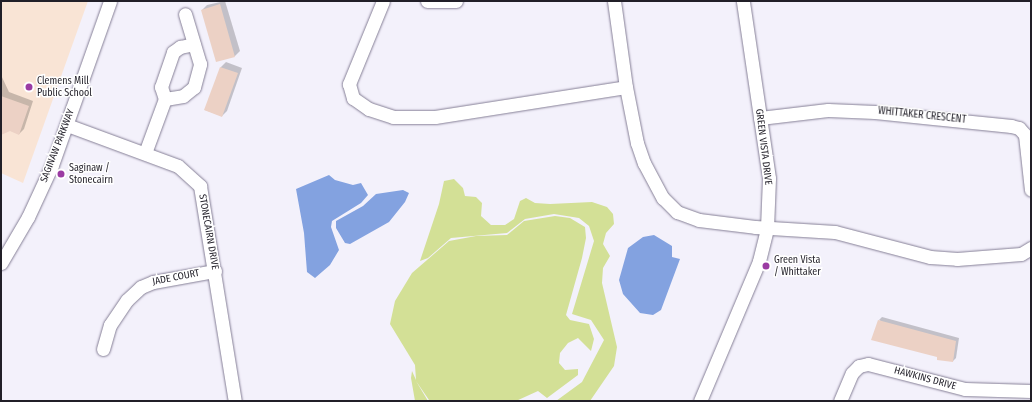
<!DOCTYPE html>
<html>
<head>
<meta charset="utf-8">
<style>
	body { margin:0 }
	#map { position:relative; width:1032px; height:402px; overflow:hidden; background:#f3f1fb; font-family:"Fira Sans Condensed",sans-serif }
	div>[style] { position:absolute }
	.education>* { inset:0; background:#f9e4d5 }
	.green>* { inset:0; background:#d3e096 }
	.water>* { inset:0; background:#83a2e0 }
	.shadow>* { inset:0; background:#0003 }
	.building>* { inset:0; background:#ecd1c5 }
	.roads { filter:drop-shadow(0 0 1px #857f96) drop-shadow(0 0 1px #857f96) }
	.minor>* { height:13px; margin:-6.5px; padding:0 6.5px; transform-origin:6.5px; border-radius:6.5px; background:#fff }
	.dots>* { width:11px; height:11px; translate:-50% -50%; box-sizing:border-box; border:2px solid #fff; border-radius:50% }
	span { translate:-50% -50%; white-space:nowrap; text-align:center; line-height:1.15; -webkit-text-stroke:3px #fff; paint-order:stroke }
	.poi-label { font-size:10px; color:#211f28 }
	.left { translate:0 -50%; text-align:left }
	.street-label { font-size:10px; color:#211f28 }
	.frame { position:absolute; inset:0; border:2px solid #211f28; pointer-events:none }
</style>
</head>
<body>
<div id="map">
	<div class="education">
		<div style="clip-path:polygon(1px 1px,88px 1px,23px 183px,1px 173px)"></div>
	</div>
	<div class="green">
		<div style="clip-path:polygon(454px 179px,463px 188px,465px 196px,476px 197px,482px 203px,481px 216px,491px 225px,505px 225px,514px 219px,520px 201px,526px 198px,535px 203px,550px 204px,592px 202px,607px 207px,613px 214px,614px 224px,606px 233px,603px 244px,610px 256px,603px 268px,602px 283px,617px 347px,614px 366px,590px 401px,556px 401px,582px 382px,604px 340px,591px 320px,572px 314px,594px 241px,589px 226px,579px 218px,554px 214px,525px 219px,507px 233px,451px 238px,428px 258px,420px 261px,439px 204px,444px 181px)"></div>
		<div style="clip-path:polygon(555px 216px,570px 218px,585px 227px,586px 238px,582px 258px,566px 315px,570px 320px,589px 324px,594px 339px,591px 351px,578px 338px,568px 343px,560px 353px,559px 363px,565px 370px,578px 369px,578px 375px,547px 398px,538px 391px,516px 401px,429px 400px,416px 381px,428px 401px,415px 401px,411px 378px,412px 371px,416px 380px,415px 365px,390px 324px,395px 301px,412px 273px,449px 241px,476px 236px,507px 235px,524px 221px)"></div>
	</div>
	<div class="water">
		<div style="clip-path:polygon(329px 175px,335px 180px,353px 185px,361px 183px,368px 195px,361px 203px,332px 221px,331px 227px,339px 250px,330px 265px,315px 278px,307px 272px,304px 233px,296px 189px)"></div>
		<div style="clip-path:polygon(403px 190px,409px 193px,405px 202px,389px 222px,350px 244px,345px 243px,336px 228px,336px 221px,363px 206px,376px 194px)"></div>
		<div style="clip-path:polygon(654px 235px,672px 246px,672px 257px,680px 259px,661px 310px,653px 315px,640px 313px,623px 294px,619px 280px,628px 248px,643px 237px)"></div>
	</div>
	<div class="shadow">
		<div style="clip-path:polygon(225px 1px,240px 51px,235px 56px,217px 61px,202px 10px,207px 5px)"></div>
		<div style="clip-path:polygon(226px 62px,242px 68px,227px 111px,222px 116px,205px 110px,221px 67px)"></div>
		<div style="clip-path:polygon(1px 75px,9px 92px,33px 101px,24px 129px,19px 134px,9px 130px,1px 134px)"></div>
		<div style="clip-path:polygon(882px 317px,959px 338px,956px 358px,953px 361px,938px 356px,879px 320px)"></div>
	</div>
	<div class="building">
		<div style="clip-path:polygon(220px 4px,235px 57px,216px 62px,201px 10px)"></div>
		<div style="clip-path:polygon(220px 67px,238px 73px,222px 117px,204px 110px)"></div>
		<div style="clip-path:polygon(1px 96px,29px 106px,19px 135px,10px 131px,1px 135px)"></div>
		<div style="clip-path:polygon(878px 320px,956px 341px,953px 362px,937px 360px,937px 357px,871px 340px)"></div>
	</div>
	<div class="roads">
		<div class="minor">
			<div style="left:383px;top:1px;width:90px;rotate:112.3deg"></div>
			<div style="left:349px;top:84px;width:15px;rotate:74deg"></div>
			<div style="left:353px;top:98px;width:19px;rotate:35deg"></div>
			<div style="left:369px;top:109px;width:25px;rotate:18deg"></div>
			<div style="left:393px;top:117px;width:42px"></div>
			<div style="left:435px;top:117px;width:193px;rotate:-8.9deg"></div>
			<div style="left:427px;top:1px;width:29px"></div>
			<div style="left:614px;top:1px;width:87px;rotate:82.1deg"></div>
			<div style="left:626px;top:87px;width:57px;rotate:78.9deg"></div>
			<div style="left:637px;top:143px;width:21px;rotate:71deg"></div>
			<div style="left:644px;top:163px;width:40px;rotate:62deg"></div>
			<div style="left:663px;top:198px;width:20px;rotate:45deg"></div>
			<div style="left:677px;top:212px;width:23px;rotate:20deg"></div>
			<div style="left:699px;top:220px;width:56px;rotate:7.1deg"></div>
			<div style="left:755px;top:227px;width:80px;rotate:3.6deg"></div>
			<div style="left:835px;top:232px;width:98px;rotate:14.7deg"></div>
			<div style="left:930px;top:257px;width:27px;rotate:4deg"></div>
			<div style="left:957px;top:259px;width:64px;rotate:-4.5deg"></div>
			<div style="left:1021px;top:254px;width:12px;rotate:-31deg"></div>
			<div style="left:165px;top:99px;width:13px;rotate:-108deg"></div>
			<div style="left:161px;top:87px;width:37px;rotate:-71deg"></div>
			<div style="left:173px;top:52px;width:9px;rotate:-36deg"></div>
			<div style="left:180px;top:47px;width:14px;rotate:-12deg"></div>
			<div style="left:760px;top:118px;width:68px;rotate:-6.7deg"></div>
			<div style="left:828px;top:110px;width:47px;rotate:2.4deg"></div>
			<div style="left:875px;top:112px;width:137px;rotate:5.9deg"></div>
			<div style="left:1011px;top:126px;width:8px;rotate:14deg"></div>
			<div style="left:1019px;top:128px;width:9px;rotate:49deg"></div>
			<div style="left:1025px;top:135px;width:55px;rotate:83.8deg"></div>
			<div style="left:67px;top:125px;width:118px;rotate:20.3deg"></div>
			<div style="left:178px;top:166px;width:30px;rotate:42deg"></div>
			<div style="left:200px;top:186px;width:218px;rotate:80.8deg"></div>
			<div style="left:145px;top:153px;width:58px;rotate:-69.7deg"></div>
			<div style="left:165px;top:99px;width:18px;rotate:-9deg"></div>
			<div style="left:183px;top:96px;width:14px;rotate:-39deg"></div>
			<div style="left:194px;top:87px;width:24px;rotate:-75deg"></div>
			<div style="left:200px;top:64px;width:52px;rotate:-106.7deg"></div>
			<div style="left:1px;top:263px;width:53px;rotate:-59.6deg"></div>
			<div style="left:28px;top:217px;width:57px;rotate:-65.2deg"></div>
			<div style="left:52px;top:165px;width:174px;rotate:-70.5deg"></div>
			<div style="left:103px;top:349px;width:25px;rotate:-74deg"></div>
			<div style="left:110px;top:325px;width:30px;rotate:-56deg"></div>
			<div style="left:127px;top:300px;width:19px;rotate:-43deg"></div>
			<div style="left:141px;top:287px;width:13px;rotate:-23deg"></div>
			<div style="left:153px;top:282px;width:63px;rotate:-10.1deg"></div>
			<div style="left:700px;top:401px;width:152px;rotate:-67.1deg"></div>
			<div style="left:759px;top:261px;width:34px;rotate:-76deg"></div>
			<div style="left:767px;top:228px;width:50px;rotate:-87.7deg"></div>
			<div style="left:769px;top:178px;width:179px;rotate:-98.4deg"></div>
			<div style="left:840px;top:401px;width:30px;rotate:-67deg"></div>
			<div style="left:852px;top:373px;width:10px;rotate:-45deg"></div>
			<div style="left:859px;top:366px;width:9px;rotate:-13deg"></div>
			<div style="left:868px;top:364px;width:100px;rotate:14.5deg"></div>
			<div style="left:965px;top:389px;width:66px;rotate:1.7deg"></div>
		</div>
	</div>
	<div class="dots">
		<div style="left:29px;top:87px;background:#9b3ba3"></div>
		<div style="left:61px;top:174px;background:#9b3ba3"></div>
		<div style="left:766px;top:266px;background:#9b3ba3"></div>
	</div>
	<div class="poi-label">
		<span class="left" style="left:37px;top:87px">Clemens Mill<br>Public School</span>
		<span class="left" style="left:69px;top:174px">Saginaw /<br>Stonecairn</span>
		<span class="left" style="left:774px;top:266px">Green Vista<br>/ Whittaker</span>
	</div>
	<div class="street-label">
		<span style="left:922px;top:116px;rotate:6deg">WHITTAKER CRESCENT</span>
		<span style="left:58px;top:146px;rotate:-69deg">SAGINAW PARKWAY</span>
		<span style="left:763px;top:147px;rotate:83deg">GREEN VISTA DRIVE</span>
		<span style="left:208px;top:232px;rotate:80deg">STONECAIRN DRIVE</span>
		<span style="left:176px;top:278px;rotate:-11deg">JADE COURT</span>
		<span style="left:925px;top:379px;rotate:15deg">HAWKINS DRIVE</span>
	</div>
	<div class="frame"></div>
</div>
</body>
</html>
